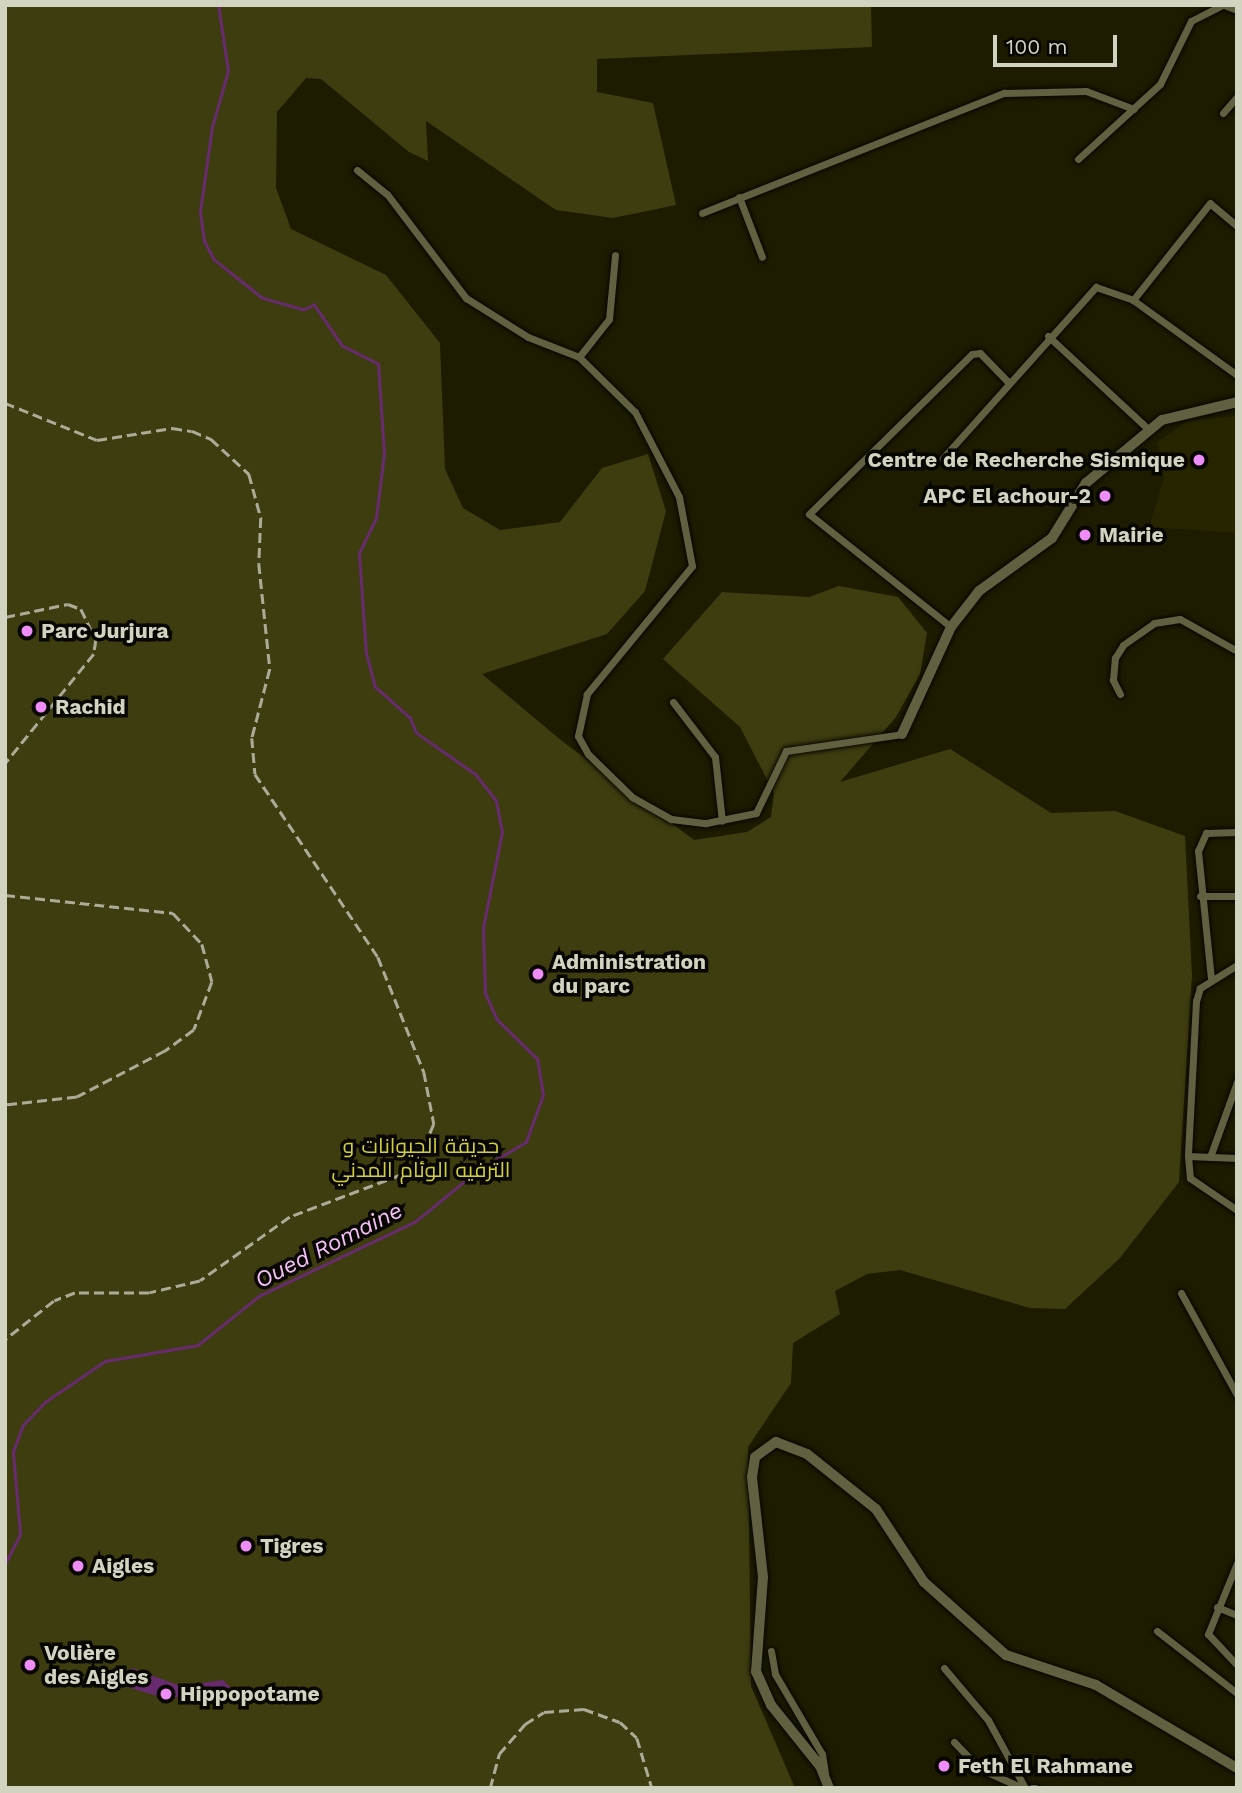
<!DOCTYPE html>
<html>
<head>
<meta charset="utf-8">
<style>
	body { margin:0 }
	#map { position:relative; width:1242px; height:1793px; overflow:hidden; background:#1d1c01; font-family:"Work Sans",Cairo,sans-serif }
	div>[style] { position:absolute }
	.built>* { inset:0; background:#262500 }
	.green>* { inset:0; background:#3e3d0f }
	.water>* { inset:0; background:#682b6f }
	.stream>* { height:2.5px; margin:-1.25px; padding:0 1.25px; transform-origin:1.25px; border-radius:1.25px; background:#682b6f }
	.roads { filter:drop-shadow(0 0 2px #080600) drop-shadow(0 0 2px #080600) }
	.street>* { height:7px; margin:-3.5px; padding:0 3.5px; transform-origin:3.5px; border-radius:3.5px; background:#616142 }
	.secondary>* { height:10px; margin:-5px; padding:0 5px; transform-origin:5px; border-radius:5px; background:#616142 }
	.rail>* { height:2.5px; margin-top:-1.25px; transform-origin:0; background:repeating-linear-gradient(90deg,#abab98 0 10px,transparent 0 15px) }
	.dots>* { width:19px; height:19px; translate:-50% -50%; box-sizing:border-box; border:4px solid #070600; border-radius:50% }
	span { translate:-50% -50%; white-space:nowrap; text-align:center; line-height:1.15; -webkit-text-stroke:7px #070600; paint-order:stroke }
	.poi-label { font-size:21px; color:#d3d3c2; font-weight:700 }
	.right { translate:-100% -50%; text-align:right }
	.left { translate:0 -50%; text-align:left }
	.park-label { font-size:21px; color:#d1ce40 }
	.water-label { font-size:23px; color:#f4c0f9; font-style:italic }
	.frame { position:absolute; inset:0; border:7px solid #d3d3c2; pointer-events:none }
	.scale { position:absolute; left:993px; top:35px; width:124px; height:32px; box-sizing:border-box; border:4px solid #d3d3c2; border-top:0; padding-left:9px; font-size:21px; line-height:24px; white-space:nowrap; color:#d3d3c2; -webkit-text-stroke:5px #070600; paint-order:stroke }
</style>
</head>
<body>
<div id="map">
	<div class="built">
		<div style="clip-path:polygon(1237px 416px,1237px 533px,1149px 527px,1164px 478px,1157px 442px,1188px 421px)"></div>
	</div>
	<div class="green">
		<div style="clip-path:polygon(5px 5px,871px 5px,872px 47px,597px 59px,597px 92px,653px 103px,676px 205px,613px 218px,556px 210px,426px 121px,428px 161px,409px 152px,321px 79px,306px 78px,277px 112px,276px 188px,291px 229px,386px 275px,440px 343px,445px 469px,463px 508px,500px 530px,560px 522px,602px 468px,648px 454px,666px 511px,645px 591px,607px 634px,482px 674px,562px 741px,694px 840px,747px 832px,771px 817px,774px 793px,740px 727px,663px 659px,722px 592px,809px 597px,839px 586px,898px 597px,927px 633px,920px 674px,896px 717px,840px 782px,950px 749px,1051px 813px,1115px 811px,1185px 836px,1192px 976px,1179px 1182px,1120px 1258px,1065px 1309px,1030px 1308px,900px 1270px,867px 1274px,835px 1291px,840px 1314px,793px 1343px,791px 1383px,748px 1447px,751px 1686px,795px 1788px,5px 1788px)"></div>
	</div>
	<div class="water">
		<div style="clip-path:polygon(132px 1668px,180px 1686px,223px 1680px,232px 1689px,202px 1698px,160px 1697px,128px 1687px,121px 1679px)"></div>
	</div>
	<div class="stream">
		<div style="left:5px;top:1564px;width:34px;rotate:-63deg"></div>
		<div style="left:20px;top:1534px;width:82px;rotate:-94.9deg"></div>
		<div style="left:13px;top:1452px;width:29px;rotate:-70deg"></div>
		<div style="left:23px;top:1425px;width:32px;rotate:-46deg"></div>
		<div style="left:45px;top:1402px;width:73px;rotate:-34.3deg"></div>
		<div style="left:105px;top:1361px;width:94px;rotate:-9.8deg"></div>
		<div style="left:198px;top:1345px;width:78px;rotate:-38.8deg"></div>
		<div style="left:259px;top:1296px;width:174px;rotate:-25.5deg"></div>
		<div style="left:416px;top:1221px;width:80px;rotate:-39.4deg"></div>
		<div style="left:478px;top:1170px;width:56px;rotate:-30.3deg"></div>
		<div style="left:526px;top:1142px;width:50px;rotate:-70.1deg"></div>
		<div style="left:543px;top:1095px;width:36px;rotate:-99deg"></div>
		<div style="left:537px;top:1059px;width:56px;rotate:-135.7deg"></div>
		<div style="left:497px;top:1020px;width:30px;rotate:-114deg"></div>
		<div style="left:485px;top:993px;width:65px;rotate:-91.8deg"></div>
		<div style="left:483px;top:928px;width:98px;rotate:-78.8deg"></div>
		<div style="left:502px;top:832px;width:32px;rotate:-101deg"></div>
		<div style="left:496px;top:801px;width:33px;rotate:-128deg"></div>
		<div style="left:476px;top:775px;width:73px;rotate:-145deg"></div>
		<div style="left:416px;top:733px;width:16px;rotate:-112deg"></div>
		<div style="left:410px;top:718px;width:47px;rotate:-138.5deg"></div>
		<div style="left:375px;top:687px;width:34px;rotate:-105deg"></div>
		<div style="left:366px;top:654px;width:101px;rotate:-94deg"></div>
		<div style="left:359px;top:553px;width:39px;rotate:-64deg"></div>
		<div style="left:376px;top:518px;width:64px;rotate:-82.9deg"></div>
		<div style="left:384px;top:454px;width:90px;rotate:-93.8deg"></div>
		<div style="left:378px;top:364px;width:40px;rotate:-153.4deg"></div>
		<div style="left:342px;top:346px;width:50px;rotate:-124.3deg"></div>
		<div style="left:314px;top:305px;width:11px;rotate:153deg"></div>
		<div style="left:304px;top:310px;width:44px;rotate:-164.1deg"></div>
		<div style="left:262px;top:298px;width:61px;rotate:-141.6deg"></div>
		<div style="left:214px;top:260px;width:21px;rotate:-118deg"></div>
		<div style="left:204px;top:241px;width:29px;rotate:-98deg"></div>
		<div style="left:200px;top:212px;width:86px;rotate:-82deg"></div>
		<div style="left:212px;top:127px;width:58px;rotate:-74.1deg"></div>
		<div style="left:228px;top:71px;width:67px;rotate:-98.6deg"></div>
	</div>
	<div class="roads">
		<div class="street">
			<div style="left:1224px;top:5px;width:14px;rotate:21deg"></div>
			<div style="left:1223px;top:113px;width:21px;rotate:-49deg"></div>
			<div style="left:1078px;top:159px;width:111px;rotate:-42.4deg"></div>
			<div style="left:1160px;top:84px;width:70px;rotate:-63.8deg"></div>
			<div style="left:1191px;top:21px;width:36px;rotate:-27deg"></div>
			<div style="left:357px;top:170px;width:38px;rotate:39deg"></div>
			<div style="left:387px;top:194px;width:131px;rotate:52.8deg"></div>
			<div style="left:466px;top:298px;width:73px;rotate:32.2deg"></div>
			<div style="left:528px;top:337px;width:55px;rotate:21.4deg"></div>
			<div style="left:579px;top:357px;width:78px;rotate:44.5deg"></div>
			<div style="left:635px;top:412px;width:96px;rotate:62.6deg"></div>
			<div style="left:679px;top:497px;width:70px;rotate:79.3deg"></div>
			<div style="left:692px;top:566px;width:166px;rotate:129.4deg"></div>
			<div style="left:587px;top:694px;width:43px;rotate:102.1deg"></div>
			<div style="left:578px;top:736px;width:21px;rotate:61deg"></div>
			<div style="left:588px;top:754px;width:62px;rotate:44.3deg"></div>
			<div style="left:632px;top:797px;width:45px;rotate:29.4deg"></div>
			<div style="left:671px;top:819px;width:35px;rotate:7deg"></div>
			<div style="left:706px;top:823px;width:51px;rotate:-11.3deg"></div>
			<div style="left:756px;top:813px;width:69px;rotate:-64.2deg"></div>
			<div style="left:786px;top:751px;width:117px;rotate:-8.3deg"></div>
			<div style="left:739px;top:197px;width:64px;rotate:69deg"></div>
			<div style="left:702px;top:213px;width:325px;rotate:-21.7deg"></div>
			<div style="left:1004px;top:93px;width:82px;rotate:-1.4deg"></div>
			<div style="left:1086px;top:91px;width:51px;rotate:20.6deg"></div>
			<div style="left:1237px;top:226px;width:35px;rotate:-140deg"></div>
			<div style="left:1210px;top:203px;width:124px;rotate:128.4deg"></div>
			<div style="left:1133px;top:300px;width:128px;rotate:35.8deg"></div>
			<div style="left:1048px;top:336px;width:135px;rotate:42.9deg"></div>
			<div style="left:579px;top:357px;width:48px;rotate:-51.7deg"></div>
			<div style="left:609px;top:319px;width:64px;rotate:-84.6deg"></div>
			<div style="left:942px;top:459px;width:231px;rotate:-48.2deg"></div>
			<div style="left:1096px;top:287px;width:39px;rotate:19deg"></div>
			<div style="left:951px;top:627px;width:181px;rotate:-141.5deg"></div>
			<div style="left:809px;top:514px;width:228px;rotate:-44.5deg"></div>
			<div style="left:972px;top:354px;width:8px;rotate:-7deg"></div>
			<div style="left:980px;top:353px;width:39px;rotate:46deg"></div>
			<div style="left:1120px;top:694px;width:16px;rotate:-117deg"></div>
			<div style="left:1113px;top:680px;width:22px;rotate:-85deg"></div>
			<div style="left:1115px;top:658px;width:15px;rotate:-58deg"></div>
			<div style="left:1123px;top:645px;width:38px;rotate:-35deg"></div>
			<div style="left:1154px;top:623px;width:26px;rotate:-9deg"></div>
			<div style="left:1180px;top:619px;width:65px;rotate:29.3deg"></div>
			<div style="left:673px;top:702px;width:69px;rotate:52.6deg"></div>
			<div style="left:715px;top:757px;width:64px;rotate:83.8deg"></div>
			<div style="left:1200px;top:896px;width:37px"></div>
			<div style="left:1237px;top:965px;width:44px;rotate:148.1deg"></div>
			<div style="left:1200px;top:988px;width:14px;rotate:107deg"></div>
			<div style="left:1196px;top:1001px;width:155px;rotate:93deg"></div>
			<div style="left:1188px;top:1156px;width:22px;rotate:85deg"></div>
			<div style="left:1190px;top:1178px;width:57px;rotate:34.2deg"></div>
			<div style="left:1211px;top:979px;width:129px;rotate:-95.8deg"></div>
			<div style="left:1198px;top:851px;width:20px;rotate:-66deg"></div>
			<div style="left:1206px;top:833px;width:31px;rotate:-2deg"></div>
			<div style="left:1188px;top:1156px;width:49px;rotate:2.3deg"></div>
			<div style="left:1210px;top:1157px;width:80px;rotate:-70.2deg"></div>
			<div style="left:1181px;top:1293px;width:116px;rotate:61.2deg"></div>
			<div style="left:1237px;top:1563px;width:77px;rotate:112.2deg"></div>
			<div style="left:1208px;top:1634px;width:42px;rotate:46.9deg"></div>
			<div style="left:1217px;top:1607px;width:22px;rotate:22deg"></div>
			<div style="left:1157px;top:1631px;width:101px;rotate:37.8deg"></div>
			<div style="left:771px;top:1651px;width:23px;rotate:80deg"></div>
			<div style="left:775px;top:1674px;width:93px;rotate:59.6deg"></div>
			<div style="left:822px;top:1754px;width:19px;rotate:81deg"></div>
			<div style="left:944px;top:1668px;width:68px;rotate:49.8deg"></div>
			<div style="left:988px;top:1720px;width:77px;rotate:61.4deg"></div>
			<div style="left:954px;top:1742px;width:37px;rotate:46deg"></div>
			<div style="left:980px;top:1769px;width:47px;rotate:23.8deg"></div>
			<div style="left:1032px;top:1788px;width:3px"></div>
		</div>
		<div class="secondary">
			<div style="left:902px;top:734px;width:118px;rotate:-65.4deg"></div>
			<div style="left:951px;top:627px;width:46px;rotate:-52.1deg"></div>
			<div style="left:979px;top:591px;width:90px;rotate:-36deg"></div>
			<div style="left:1052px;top:538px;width:65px;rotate:-58.3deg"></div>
			<div style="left:1086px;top:483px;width:99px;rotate:-39.7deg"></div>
			<div style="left:1162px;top:420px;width:77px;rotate:-13.5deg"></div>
			<div style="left:829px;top:1788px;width:24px;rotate:-112deg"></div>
			<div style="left:820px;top:1766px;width:78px;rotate:-128.8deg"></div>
			<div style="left:771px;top:1705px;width:36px;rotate:-114deg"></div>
			<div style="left:756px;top:1672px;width:95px;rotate:-85.8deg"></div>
			<div style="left:763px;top:1577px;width:101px;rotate:-96.3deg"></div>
			<div style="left:752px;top:1477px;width:20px;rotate:-81deg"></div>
			<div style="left:755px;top:1457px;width:26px;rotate:-36deg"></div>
			<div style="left:776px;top:1442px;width:33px;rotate:21deg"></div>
			<div style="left:807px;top:1454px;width:88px;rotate:38.6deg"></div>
			<div style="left:876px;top:1509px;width:87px;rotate:56.7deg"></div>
			<div style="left:924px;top:1582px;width:110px;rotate:41.7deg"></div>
			<div style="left:1006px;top:1655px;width:95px;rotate:18.4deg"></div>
			<div style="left:1096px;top:1685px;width:164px;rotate:30.5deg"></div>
		</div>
	</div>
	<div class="rail">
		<div style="left:5px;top:403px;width:99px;rotate:21.9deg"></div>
		<div style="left:97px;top:440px;width:76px;rotate:-9.1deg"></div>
		<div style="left:172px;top:428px;width:20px;rotate:9deg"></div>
		<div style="left:192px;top:431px;width:21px;rotate:23deg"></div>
		<div style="left:211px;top:439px;width:52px;rotate:42.6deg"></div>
		<div style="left:249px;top:474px;width:46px;rotate:74.7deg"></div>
		<div style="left:261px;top:518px;width:46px;rotate:92.5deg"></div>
		<div style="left:259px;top:564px;width:106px;rotate:84deg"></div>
		<div style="left:270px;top:669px;width:71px;rotate:104.6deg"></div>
		<div style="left:252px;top:738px;width:36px;rotate:85deg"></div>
		<div style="left:255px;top:774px;width:220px;rotate:56.1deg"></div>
		<div style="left:378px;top:957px;width:124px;rotate:68.2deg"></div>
		<div style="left:424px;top:1072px;width:53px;rotate:79.1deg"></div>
		<div style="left:434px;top:1124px;width:39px;rotate:113deg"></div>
		<div style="left:419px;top:1160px;width:23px;rotate:140deg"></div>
		<div style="left:401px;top:1175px;width:119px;rotate:159.3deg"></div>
		<div style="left:290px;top:1217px;width:110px;rotate:144.6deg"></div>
		<div style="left:200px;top:1281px;width:52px;rotate:166.8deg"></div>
		<div style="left:149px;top:1293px;width:74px;rotate:180deg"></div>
		<div style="left:75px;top:1293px;width:22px;rotate:159deg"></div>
		<div style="left:54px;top:1301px;width:63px;rotate:141.5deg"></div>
		<div style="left:5px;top:617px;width:64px;rotate:-11.7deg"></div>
		<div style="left:68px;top:604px;width:14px;rotate:21deg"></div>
		<div style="left:81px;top:609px;width:34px;rotate:64deg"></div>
		<div style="left:96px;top:640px;width:14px;rotate:98deg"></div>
		<div style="left:94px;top:654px;width:141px;rotate:129deg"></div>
		<div style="left:5px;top:895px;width:169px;rotate:6.1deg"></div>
		<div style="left:173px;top:913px;width:42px;rotate:46.9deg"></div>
		<div style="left:202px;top:944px;width:39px;rotate:75deg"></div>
		<div style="left:212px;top:982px;width:51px;rotate:110.6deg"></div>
		<div style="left:194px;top:1030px;width:36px;rotate:144deg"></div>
		<div style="left:165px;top:1051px;width:99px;rotate:152.4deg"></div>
		<div style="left:77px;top:1097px;width:72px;rotate:173.7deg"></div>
		<div style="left:490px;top:1788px;width:35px;rotate:-75deg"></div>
		<div style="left:499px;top:1754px;width:40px;rotate:-49deg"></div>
		<div style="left:525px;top:1724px;width:22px;rotate:-32deg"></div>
		<div style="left:544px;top:1712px;width:40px;rotate:-4.3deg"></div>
		<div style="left:584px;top:1709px;width:38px;rotate:20deg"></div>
		<div style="left:620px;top:1722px;width:23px;rotate:43deg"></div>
		<div style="left:637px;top:1738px;width:52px;rotate:73.3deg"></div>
	</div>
	<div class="dots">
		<div style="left:1199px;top:460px;background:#ee8cf8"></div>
		<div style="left:1105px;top:496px;background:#ee8cf8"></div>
		<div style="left:1085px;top:535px;background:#ee8cf8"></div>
		<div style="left:27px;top:631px;background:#ee8cf8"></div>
		<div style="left:41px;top:707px;background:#ee8cf8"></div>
		<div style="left:538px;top:974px;background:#ee8cf8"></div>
		<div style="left:246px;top:1546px;background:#ee8cf8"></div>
		<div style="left:78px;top:1566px;background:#ee8cf8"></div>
		<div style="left:30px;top:1665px;background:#ee8cf8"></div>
		<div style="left:166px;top:1694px;background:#ee8cf8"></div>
		<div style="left:944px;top:1766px;background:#ee8cf8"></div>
	</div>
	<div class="poi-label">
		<span class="right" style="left:1185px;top:460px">Centre de Recherche Sismique</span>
		<span class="right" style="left:1091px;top:496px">APC El achour-2</span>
		<span class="left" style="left:1099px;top:535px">Mairie</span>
		<span class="left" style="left:41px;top:631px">Parc Jurjura</span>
		<span class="left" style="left:55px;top:707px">Rachid</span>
		<span class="left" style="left:552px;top:974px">Administration<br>du parc</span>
		<span class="left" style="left:260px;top:1546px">Tigres</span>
		<span class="left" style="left:92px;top:1566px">Aigles</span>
		<span class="left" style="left:44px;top:1665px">Volière<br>des Aigles</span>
		<span class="left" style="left:180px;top:1694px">Hippopotame</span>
		<span class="left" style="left:958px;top:1766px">Feth El Rahmane</span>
	</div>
	<div class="park-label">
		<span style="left:421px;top:1158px">حديقة الحيوانات و<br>الترفيه الوئام المدني</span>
	</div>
	<div class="water-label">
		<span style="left:329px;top:1246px;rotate:-27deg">Oued Romaine</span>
	</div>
	<div class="frame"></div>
	<div class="scale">100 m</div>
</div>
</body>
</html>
